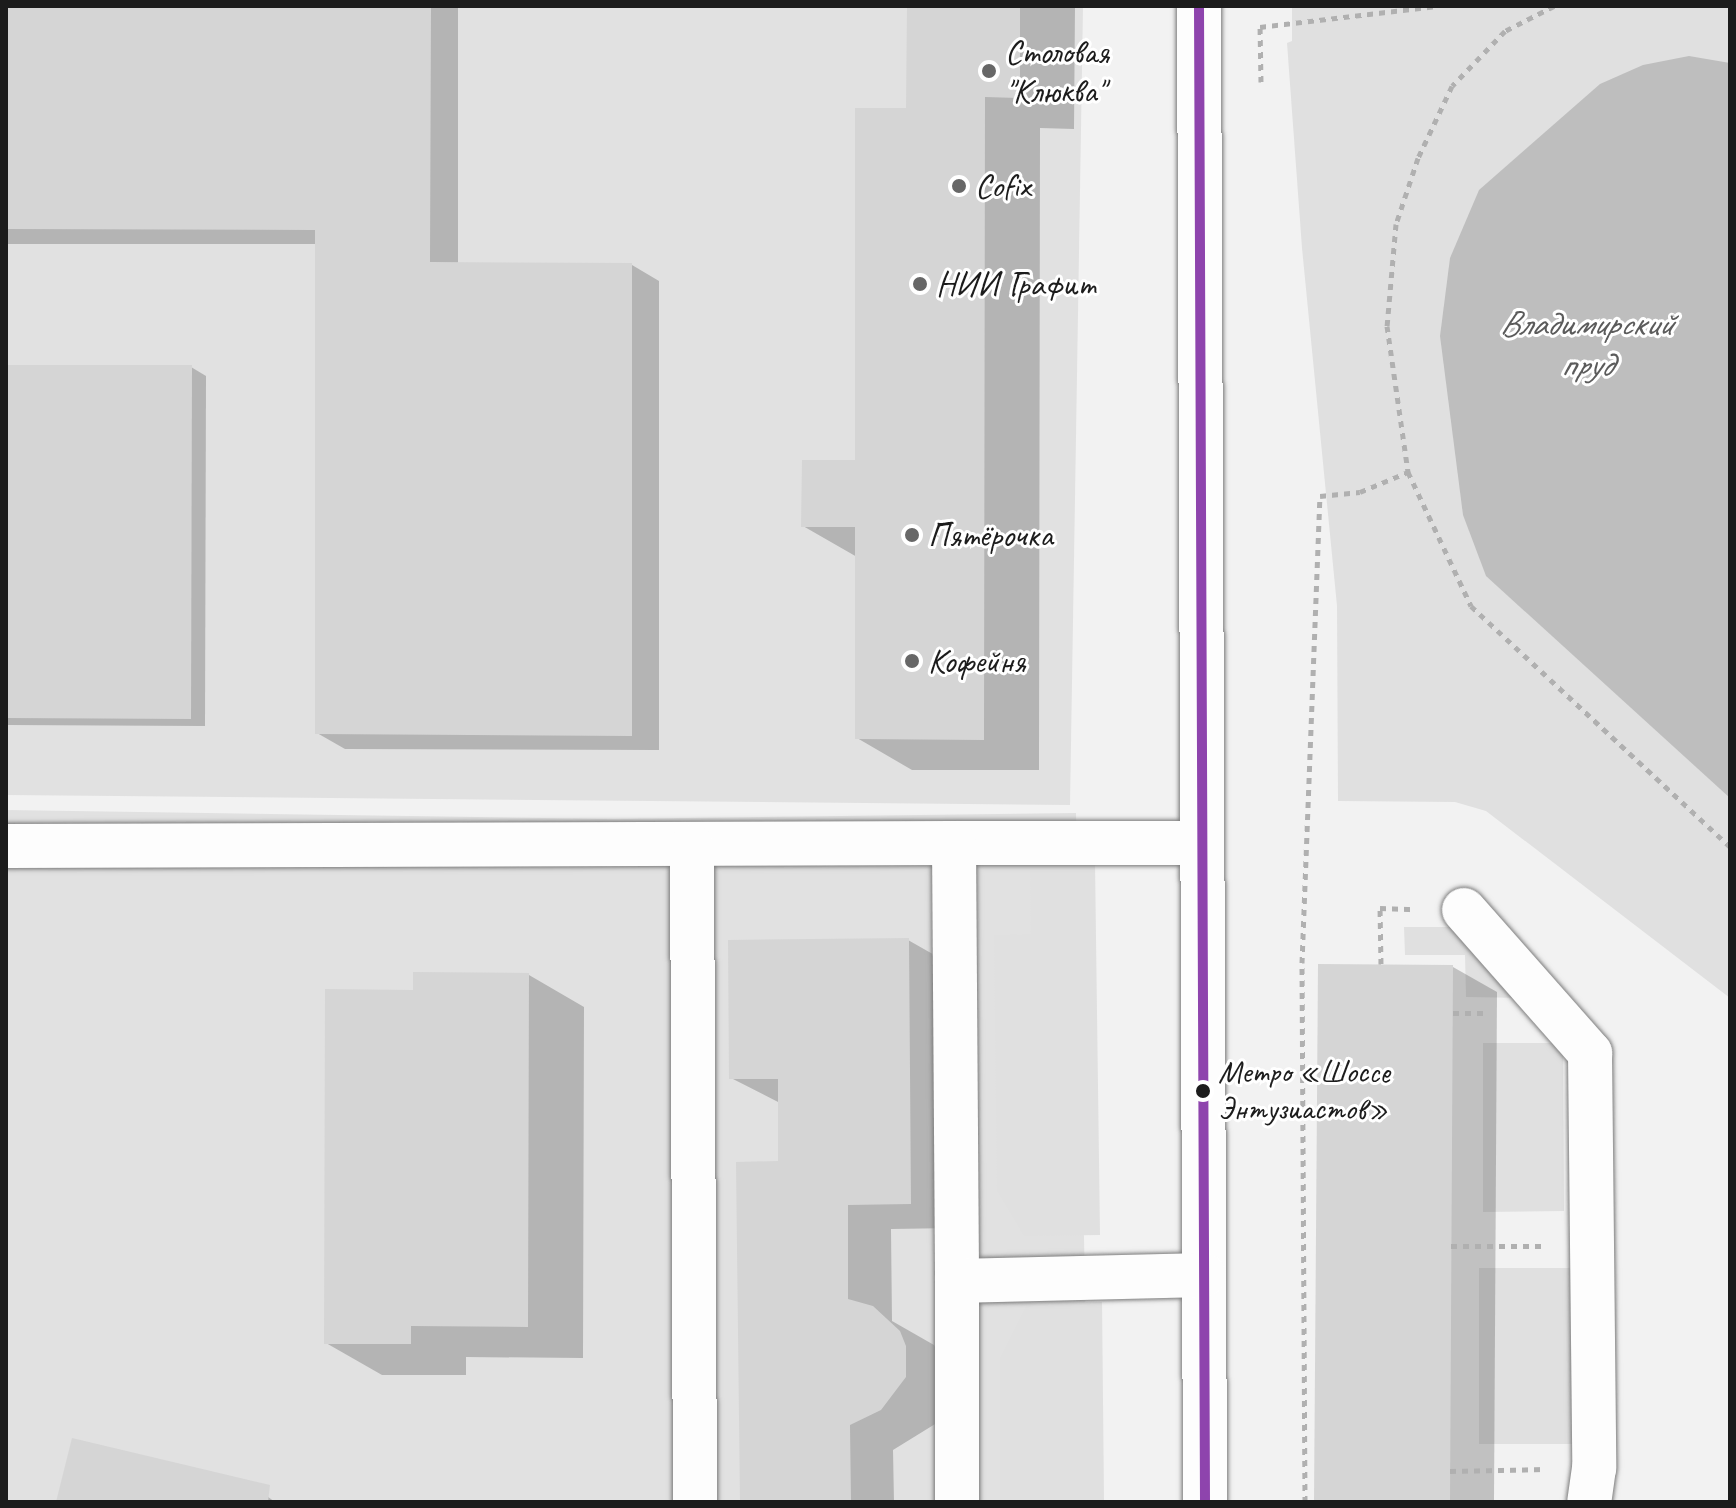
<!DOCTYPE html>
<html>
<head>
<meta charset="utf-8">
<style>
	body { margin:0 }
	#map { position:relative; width:1736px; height:1508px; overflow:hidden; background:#f2f2f2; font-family:Caveat,sans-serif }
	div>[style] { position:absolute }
	.built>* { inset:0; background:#e1e1e1 }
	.green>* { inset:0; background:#e0e0e0 }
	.water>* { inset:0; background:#bebebe }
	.shadow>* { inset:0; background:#0003 }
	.building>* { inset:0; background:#d5d5d5 }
	.path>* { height:5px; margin-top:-2.5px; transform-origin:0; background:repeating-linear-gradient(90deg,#b0b0b0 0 6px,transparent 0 12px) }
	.roads { filter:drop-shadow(0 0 2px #7c7c7c) drop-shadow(0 0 2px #7c7c7c) }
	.minor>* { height:44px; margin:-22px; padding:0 22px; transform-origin:22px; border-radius:22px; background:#fdfdfd }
	.bus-1>* { height:10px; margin:-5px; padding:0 5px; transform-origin:5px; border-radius:5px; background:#8e44ad }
	.dots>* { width:22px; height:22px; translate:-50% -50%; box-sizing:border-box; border:4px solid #fff; border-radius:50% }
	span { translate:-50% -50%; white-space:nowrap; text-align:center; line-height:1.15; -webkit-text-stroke:6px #fff; paint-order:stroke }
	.bus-label { font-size:32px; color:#1c1c1c }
	.left { translate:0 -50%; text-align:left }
	.poi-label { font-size:34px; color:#1c1c1c }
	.water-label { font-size:36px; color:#5b5b5b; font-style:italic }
	.frame { position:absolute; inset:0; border:8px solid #1c1c1c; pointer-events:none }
</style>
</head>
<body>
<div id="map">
	<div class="built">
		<div style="clip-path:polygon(6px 6px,1083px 6px,1070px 805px,6px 795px)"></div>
		<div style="clip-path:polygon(6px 810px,614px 819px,1076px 813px,1089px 1502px,6px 1502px)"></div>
	</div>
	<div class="green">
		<div style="clip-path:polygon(1292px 6px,1730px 6px,1730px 998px,1486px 811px,1455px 802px,1338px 801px,1337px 606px,1302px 248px,1287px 43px,1292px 41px)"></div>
		<div style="clip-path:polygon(1095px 862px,1100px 1235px,1024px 1236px,997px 1191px,994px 935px,1031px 934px,1030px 863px)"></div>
		<div style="clip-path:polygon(1404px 927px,1461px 927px,1527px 998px,1466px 997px,1465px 955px,1405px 955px)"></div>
		<div style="clip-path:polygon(1483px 1043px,1563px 1043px,1564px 1211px,1483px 1212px)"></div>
		<div style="clip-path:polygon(1479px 1268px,1571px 1268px,1573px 1444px,1479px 1444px)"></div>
		<div style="clip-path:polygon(1102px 1302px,1104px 1502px,1000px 1502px,1000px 1359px,1028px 1303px)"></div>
	</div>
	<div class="water">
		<div style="clip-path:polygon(1689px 56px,1730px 63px,1730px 798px,1486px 576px,1463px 515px,1440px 336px,1450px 258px,1479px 190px,1600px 84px,1643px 65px)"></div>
	</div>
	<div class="shadow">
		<div style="clip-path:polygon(6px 6px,458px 6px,458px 264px,632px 265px,659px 281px,659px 750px,345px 749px,317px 733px,317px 244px,6px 244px)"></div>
		<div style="clip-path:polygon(909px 6px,1075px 6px,1074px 129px,1040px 128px,1039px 770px,912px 770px,857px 738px,857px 557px,803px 526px,857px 462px,908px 110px)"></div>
		<div style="clip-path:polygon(6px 367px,191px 367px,206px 376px,205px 726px,6px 725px)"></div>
		<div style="clip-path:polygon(908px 940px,952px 965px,955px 1228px,891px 1229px,892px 1321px,934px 1345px,950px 1373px,940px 1421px,893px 1450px,894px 1502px,742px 1502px,780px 1163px,780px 1103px,731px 1078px)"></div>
		<div style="clip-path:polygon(1453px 967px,1497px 992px,1494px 1502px,1316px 1502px)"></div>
		<div style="clip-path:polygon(529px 975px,584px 1007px,583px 1358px,466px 1357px,466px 1375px,382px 1375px,326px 1343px,415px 992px)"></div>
		<div style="clip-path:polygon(246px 1481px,275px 1502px,58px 1502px)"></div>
	</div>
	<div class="building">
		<div style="clip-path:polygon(6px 6px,431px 6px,430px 262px,632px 263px,632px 736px,315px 734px,315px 230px,6px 229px)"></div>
		<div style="clip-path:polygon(907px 6px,1020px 6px,1020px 98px,985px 97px,984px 740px,855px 739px,855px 527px,801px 527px,802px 460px,855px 460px,855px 108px,906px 108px)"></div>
		<div style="clip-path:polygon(6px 365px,192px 365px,191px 719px,6px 718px)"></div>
		<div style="clip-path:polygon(909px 938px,911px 1204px,848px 1205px,848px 1299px,873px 1306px,900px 1331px,906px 1346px,906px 1377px,881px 1410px,850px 1425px,851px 1502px,740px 1502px,736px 1162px,778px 1161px,778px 1079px,729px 1079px,728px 940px)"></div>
		<div style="clip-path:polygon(1318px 964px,1453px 965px,1450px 1502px,1314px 1502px)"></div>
		<div style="clip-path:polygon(413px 972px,529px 973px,528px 1327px,411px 1326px,411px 1344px,324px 1344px,325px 989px,413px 990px)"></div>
		<div style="clip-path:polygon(72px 1438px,270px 1485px,268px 1502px,56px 1502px)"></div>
	</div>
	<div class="path">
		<div style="left:1554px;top:6px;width:55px;rotate:153deg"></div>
		<div style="left:1505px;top:31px;width:76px;rotate:133.9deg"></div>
		<div style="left:1452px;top:86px;width:80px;rotate:115.3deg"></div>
		<div style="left:1418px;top:158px;width:70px;rotate:108.4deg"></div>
		<div style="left:1396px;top:224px;width:102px;rotate:95deg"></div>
		<div style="left:1387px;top:326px;width:148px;rotate:81.8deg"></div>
		<div style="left:1408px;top:472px;width:148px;rotate:64.8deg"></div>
		<div style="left:1471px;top:606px;width:354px;rotate:42.9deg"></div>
		<div style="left:1261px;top:82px;width:55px;rotate:-91deg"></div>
		<div style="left:1260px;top:27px;width:178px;rotate:-6.8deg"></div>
		<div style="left:1381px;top:964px;width:56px;rotate:-91deg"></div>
		<div style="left:1380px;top:908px;width:35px;rotate:2deg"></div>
		<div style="left:1453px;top:1013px;width:35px"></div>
		<div style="left:1451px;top:1246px;width:91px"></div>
		<div style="left:1450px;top:1471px;width:95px;rotate:-1.2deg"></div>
		<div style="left:1305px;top:1502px;width:539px;rotate:-90.32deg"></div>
		<div style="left:1302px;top:963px;width:467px;rotate:-87.8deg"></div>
		<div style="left:1320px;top:496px;width:40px;rotate:-5.7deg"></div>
		<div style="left:1360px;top:492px;width:52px;rotate:-22.6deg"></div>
	</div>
	<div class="roads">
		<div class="minor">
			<div style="left:1199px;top:6px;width:1496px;rotate:89.77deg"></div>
			<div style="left:954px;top:843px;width:248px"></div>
			<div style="left:6px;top:846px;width:948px;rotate:-0.18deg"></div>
			<div style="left:954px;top:843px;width:438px;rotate:89.6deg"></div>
			<div style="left:957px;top:1281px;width:247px;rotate:-1.4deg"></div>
			<div style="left:692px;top:847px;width:655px;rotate:89.74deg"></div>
			<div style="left:1464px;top:910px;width:191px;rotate:48.6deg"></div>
			<div style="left:1590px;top:1053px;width:415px;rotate:89.4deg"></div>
			<div style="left:1594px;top:1468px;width:34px;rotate:98deg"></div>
			<div style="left:957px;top:1281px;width:221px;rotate:90deg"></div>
		</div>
	</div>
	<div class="bus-1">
		<div style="left:1199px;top:6px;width:1496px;rotate:89.77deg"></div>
	</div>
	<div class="dots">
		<div style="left:989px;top:71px;background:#676767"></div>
		<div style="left:959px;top:186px;background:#676767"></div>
		<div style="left:920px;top:284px;background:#676767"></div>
		<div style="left:912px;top:535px;background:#676767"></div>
		<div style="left:912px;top:661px;background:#676767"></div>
		<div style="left:1203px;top:1091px;background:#1c1c1c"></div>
	</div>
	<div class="bus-label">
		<span class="left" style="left:1218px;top:1091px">Метро «Шоссе<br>Энтузиастов»</span>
	</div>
	<div class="poi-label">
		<span class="left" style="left:1005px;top:71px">Столовая<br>"Клюква"</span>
		<span class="left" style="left:975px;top:186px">Cofix</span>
		<span class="left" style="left:936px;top:284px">НИИ Графит</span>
		<span class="left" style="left:928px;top:535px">Пятёрочка</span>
		<span class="left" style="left:928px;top:661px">Кофейня</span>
	</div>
	<div class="water-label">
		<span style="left:1586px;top:344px">Владимирский<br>пруд</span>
	</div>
	<div class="frame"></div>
</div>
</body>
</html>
